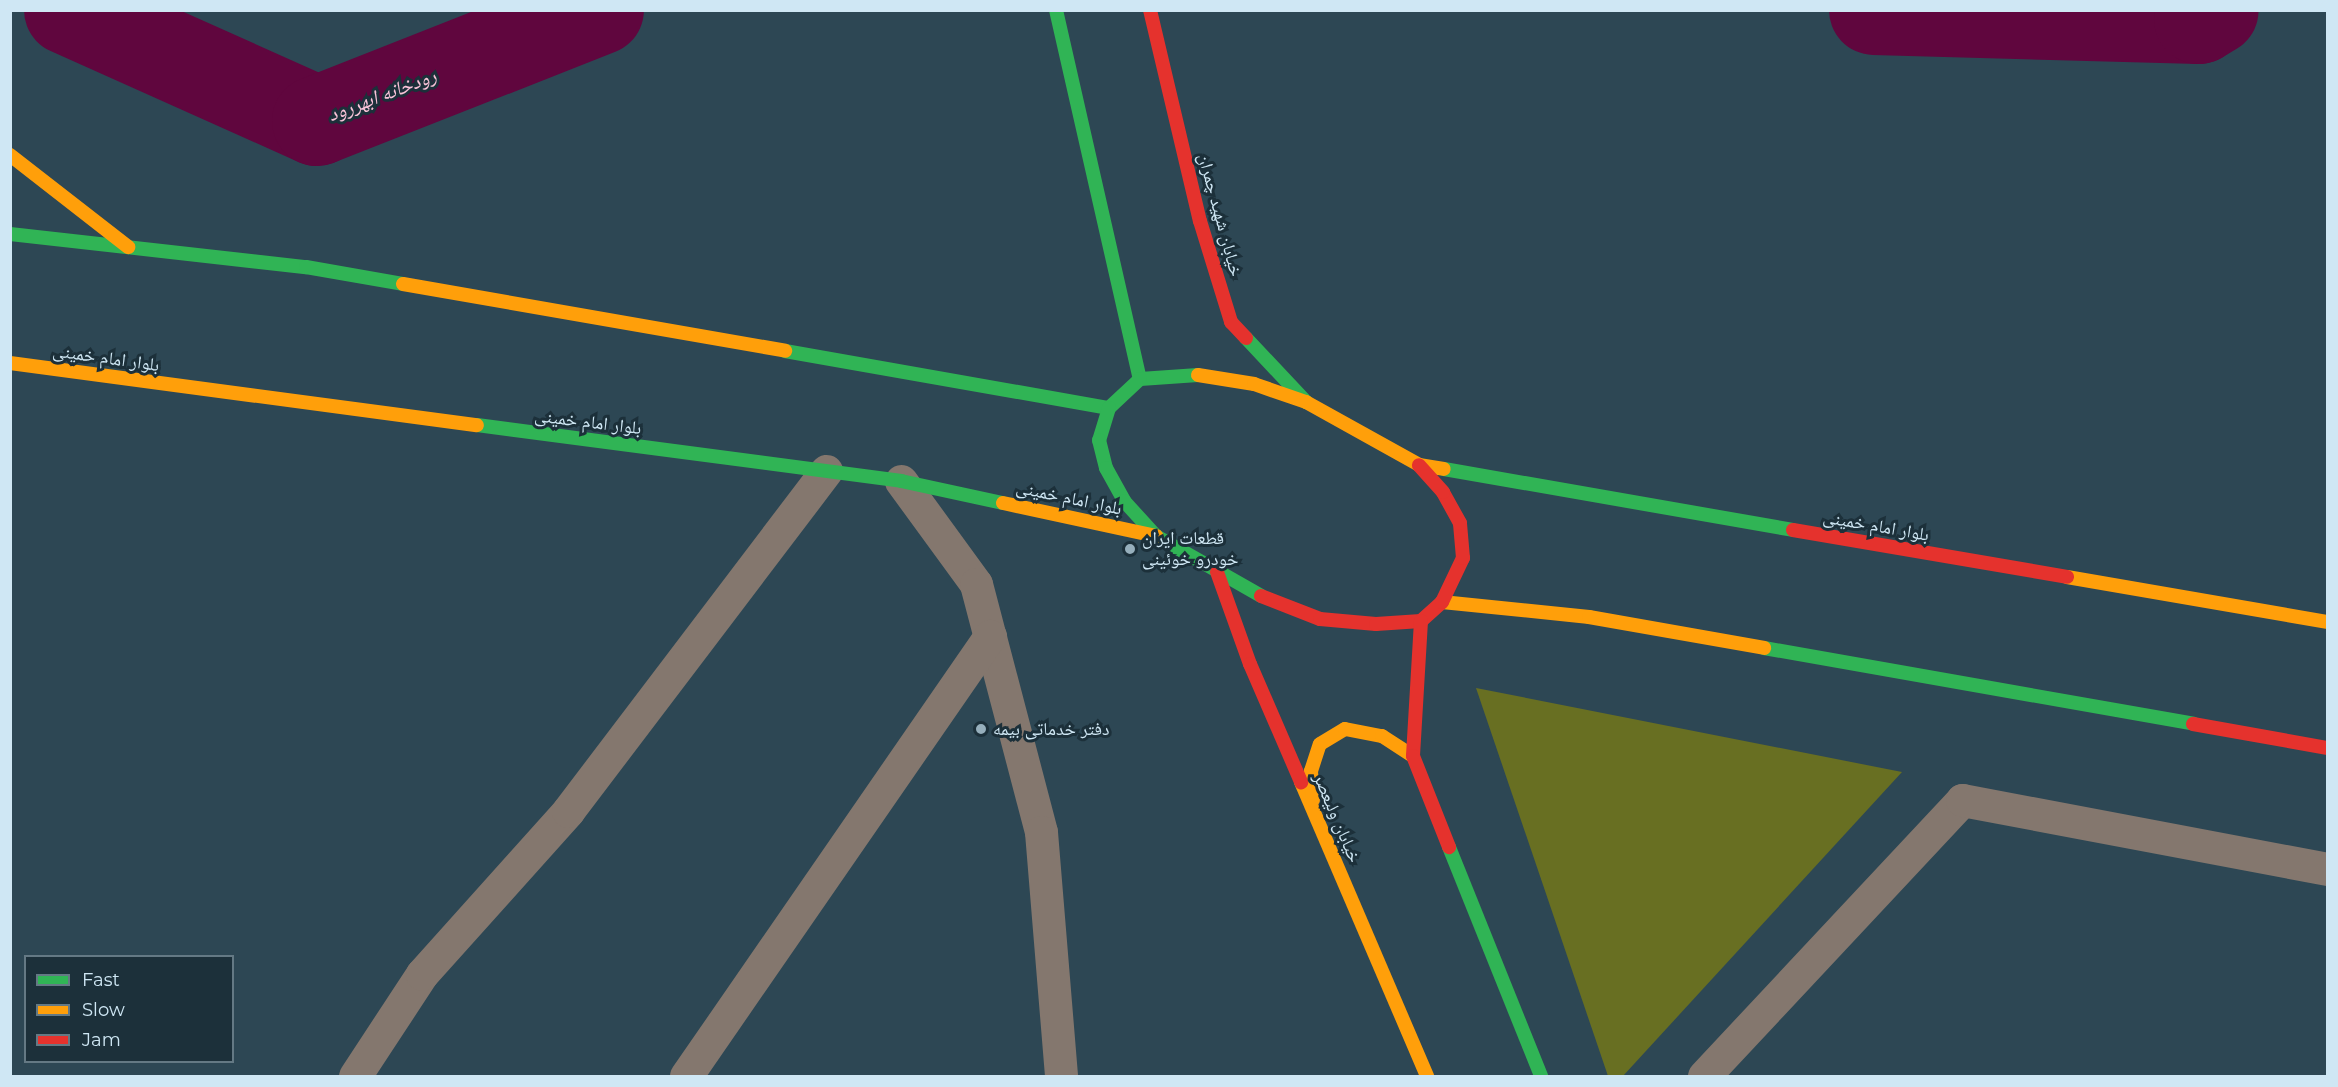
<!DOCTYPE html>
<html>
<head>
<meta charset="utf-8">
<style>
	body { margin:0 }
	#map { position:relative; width:2338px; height:1087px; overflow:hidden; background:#2d4754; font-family:Montserrat,"Noto Naskh Arabic",sans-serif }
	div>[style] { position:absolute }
	.green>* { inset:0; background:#686f22 }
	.river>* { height:90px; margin:-45px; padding:0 45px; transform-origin:45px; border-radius:45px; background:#60063e }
	.street>* { height:33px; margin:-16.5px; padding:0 16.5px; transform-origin:16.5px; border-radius:16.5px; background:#84776e }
	.fast>* { height:14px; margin:-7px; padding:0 7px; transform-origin:7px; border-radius:7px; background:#30b455 }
	.slow>* { height:14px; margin:-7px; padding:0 7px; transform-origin:7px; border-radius:7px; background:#ff9f0a }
	.jam>* { height:14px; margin:-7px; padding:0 7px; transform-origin:7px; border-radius:7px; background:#e5322d }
	.dots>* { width:16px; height:16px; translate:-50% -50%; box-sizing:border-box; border:3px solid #1c303a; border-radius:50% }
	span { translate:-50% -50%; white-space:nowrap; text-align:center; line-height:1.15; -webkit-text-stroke:6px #1c303a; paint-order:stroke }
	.street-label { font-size:18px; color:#cfe7f4 }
	.poi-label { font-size:18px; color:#cfe7f4 }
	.left { translate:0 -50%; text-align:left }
	.water-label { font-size:20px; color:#fac3d9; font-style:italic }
	.frame { position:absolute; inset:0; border:12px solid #cfe7f4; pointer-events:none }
	.legend { position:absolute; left:24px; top:955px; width:210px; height:108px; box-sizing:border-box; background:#1c303a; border:2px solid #647984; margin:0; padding:8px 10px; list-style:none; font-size:18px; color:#cfe7f4 }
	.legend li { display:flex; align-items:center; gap:12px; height:30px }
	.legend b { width:30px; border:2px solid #647984 }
</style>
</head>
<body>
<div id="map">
	<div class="green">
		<div style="clip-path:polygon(1476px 688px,1902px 772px,1623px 1076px,1608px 1076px)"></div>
	</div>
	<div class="river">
		<div style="left:69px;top:10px;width:272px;rotate:24.1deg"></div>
		<div style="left:317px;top:121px;width:303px;rotate:-21.5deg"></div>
		<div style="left:1874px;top:10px;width:325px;rotate:1.6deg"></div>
		<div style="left:2199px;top:19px;width:17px;rotate:-31deg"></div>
	</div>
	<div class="street">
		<div style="left:901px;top:481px;width:127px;rotate:53.9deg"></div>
		<div style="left:976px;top:584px;width:256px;rotate:75.3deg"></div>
		<div style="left:1041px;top:832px;width:245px;rotate:85.3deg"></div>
		<div style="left:355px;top:1076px;width:122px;rotate:-56.7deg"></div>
		<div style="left:422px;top:974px;width:219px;rotate:-48.1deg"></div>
		<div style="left:568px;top:811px;width:427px;rotate:-52.8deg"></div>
		<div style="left:686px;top:1076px;width:535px;rotate:-55.36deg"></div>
		<div style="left:1704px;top:1076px;width:378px;rotate:-46.9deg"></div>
		<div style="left:1962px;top:800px;width:372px;rotate:10.7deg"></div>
	</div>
	<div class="fast">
		<div style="left:1056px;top:10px;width:378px;rotate:77.2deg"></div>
		<div style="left:10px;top:234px;width:298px;rotate:6.4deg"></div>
		<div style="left:306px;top:267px;width:98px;rotate:9.9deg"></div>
		<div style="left:1246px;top:338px;width:88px;rotate:46.8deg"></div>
		<div style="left:785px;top:351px;width:329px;rotate:10deg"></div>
		<div style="left:1198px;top:375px;width:58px;rotate:176.1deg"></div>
		<div style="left:1140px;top:379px;width:42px;rotate:136.9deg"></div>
		<div style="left:1109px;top:408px;width:34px;rotate:107deg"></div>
		<div style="left:1099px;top:440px;width:29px;rotate:76deg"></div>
		<div style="left:1106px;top:468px;width:38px;rotate:61deg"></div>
		<div style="left:1124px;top:501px;width:47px;rotate:47.6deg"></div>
		<div style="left:1156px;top:536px;width:121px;rotate:29.7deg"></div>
		<div style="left:477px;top:425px;width:428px;rotate:7.5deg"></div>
		<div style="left:901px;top:481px;width:104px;rotate:12.2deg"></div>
		<div style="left:1444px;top:469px;width:354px;rotate:9.9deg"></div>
		<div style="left:1764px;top:648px;width:436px;rotate:10deg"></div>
		<div style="left:1449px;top:847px;width:247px;rotate:68.1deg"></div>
	</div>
	<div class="slow">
		<div style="left:10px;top:155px;width:150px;rotate:37.9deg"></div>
		<div style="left:403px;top:284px;width:388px;rotate:9.9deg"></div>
		<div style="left:10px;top:363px;width:471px;rotate:7.6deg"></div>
		<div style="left:1198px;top:375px;width:57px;rotate:9.1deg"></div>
		<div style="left:1254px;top:384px;width:55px;rotate:19.1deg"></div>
		<div style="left:1306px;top:402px;width:129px;rotate:29.1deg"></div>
		<div style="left:1419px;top:465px;width:25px;rotate:9deg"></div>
		<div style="left:1003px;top:503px;width:157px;rotate:12.2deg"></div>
		<div style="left:2067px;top:577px;width:265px;rotate:9.8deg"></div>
		<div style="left:1442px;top:602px;width:148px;rotate:5.8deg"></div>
		<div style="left:1589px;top:617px;width:178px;rotate:10deg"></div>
		<div style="left:1301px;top:782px;width:320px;rotate:66.8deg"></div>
		<div style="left:1313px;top:800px;width:29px;rotate:-94deg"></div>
		<div style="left:1311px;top:771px;width:28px;rotate:-72deg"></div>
		<div style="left:1320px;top:744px;width:29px;rotate:-31deg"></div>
		<div style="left:1345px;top:729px;width:38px;rotate:11deg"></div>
		<div style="left:1382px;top:736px;width:37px;rotate:33deg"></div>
	</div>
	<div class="jam">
		<div style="left:1150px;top:10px;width:217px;rotate:76.7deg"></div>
		<div style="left:1200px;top:221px;width:106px;rotate:72.9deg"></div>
		<div style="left:1231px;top:322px;width:22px;rotate:47deg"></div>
		<div style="left:1793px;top:530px;width:278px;rotate:9.7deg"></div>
		<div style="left:1217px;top:572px;width:98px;rotate:70.3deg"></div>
		<div style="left:1250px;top:664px;width:129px;rotate:66.6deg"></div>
		<div style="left:1261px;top:596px;width:63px;rotate:21.3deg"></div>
		<div style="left:1320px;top:619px;width:56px;rotate:5.1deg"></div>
		<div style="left:1376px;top:624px;width:45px;rotate:-3.8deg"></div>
		<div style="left:1421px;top:621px;width:28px;rotate:-42deg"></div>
		<div style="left:1442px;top:602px;width:49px;rotate:-64.5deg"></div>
		<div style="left:1463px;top:558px;width:35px;rotate:-95deg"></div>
		<div style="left:1460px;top:523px;width:35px;rotate:-119deg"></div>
		<div style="left:1443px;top:492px;width:36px;rotate:-132deg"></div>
		<div style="left:1421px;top:621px;width:135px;rotate:93.4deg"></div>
		<div style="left:1413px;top:756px;width:98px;rotate:68.4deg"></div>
		<div style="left:2193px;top:724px;width:137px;rotate:10.1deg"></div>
	</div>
	<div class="dots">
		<div style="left:1130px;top:549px;background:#96afbc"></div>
		<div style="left:981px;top:729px;background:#96afbc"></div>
	</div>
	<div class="street-label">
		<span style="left:1220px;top:215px;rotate:75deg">خیابان شهید چمران</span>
		<span style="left:106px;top:358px;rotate:8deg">بلوار امام خمینی</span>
		<span style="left:588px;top:422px;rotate:7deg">بلوار امام خمینی</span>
		<span style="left:1069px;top:498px;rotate:12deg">بلوار امام خمینی</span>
		<span style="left:1876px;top:526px;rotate:10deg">بلوار امام خمینی</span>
		<span style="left:1337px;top:818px;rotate:67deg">خیابان ولیعصر</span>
	</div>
	<div class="poi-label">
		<span class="left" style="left:1142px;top:549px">قطعات ایران<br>خودرو خوئینی</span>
		<span class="left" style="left:993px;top:729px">دفتر خدماتی بیمه</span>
	</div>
	<div class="water-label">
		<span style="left:382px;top:95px;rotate:-21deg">رودخانه ابهررود</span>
	</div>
	<div class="frame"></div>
	<ul class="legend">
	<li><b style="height:8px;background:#30b455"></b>Fast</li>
	<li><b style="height:8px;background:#ff9f0a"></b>Slow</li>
	<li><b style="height:8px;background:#e5322d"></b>Jam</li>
	</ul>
</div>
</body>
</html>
